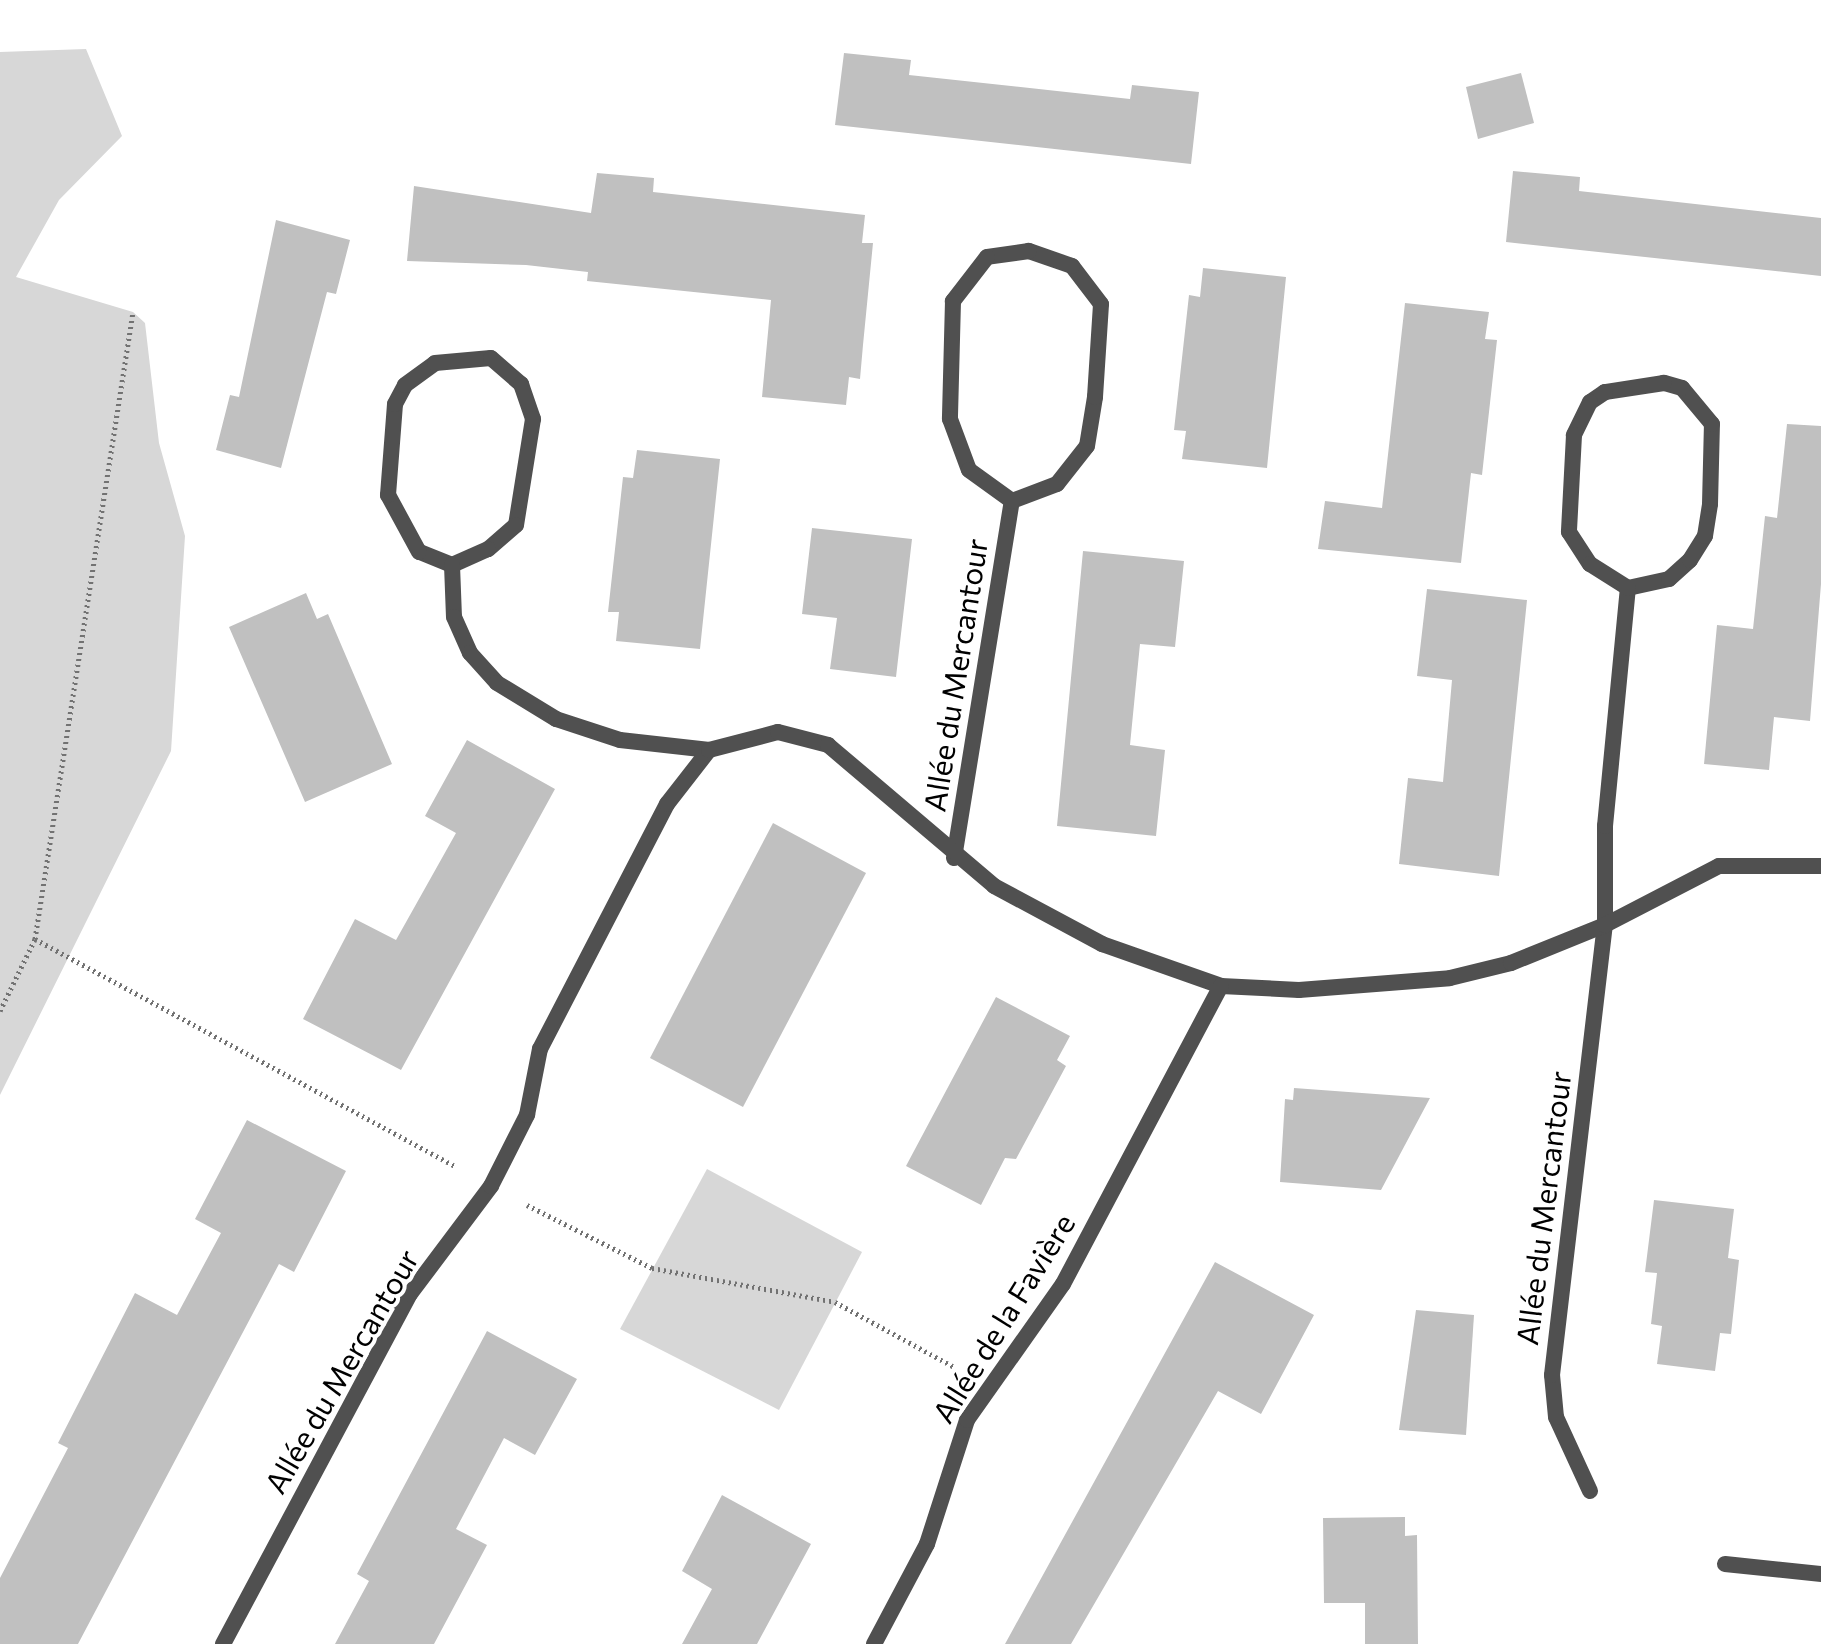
<!DOCTYPE html>
<html>
<head>
<meta charset="utf-8">
<style>
	body { margin:0 }
	#map { position:relative; width:1821px; height:1644px; overflow:hidden; background:#fff; font-family:Commissioner,sans-serif }
	div>[style] { position:absolute }
	.green>* { inset:0; background:#d7d7d7 }
	.building>* { inset:0; background:#c0c0c0 }
	.path>* { height:5px; margin-top:-2.5px; transform-origin:0; background:repeating-linear-gradient(90deg,#727272 0 2px,transparent 0 6px) }
	.lane>* { height:16px; margin:-8px; padding:0 8px; transform-origin:8px; border-radius:8px; background:#505050 }
	.street>* { height:16px; margin:-8px; padding:0 8px; transform-origin:8px; border-radius:8px; background:#505050 }
	span { translate:-50% -50%; white-space:nowrap; text-align:center; line-height:1.15; -webkit-text-stroke:8px #fff; paint-order:stroke }
	.street-label { font-size:30px; color:#000 }
</style>
</head>
<body>
<div id="map">
	<div class="green">
		<div style="clip-path:polygon(86px 49px,122px 136px,59px 200px,16px 277px,133px 312px,145px 323px,159px 443px,185px 536px,171px 751px,0 1095px,0 52px)"></div>
		<div style="clip-path:polygon(707px 1169px,862px 1252px,779px 1410px,620px 1329px)"></div>
	</div>
	<div class="building">
		<div style="clip-path:polygon(844px 53px,911px 60px,909px 75px,1130px 99px,1132px 85px,1199px 92px,1191px 164px,835px 125px)"></div>
		<div style="clip-path:polygon(1521px 73px,1534px 123px,1478px 139px,1466px 87px)"></div>
		<div style="clip-path:polygon(1513px 171px,1580px 177px,1579px 191px,1821px 218px,1821px 276px,1506px 242px)"></div>
		<div style="clip-path:polygon(597px 173px,654px 178px,653px 192px,865px 215px,862px 243px,873px 243px,863px 345px,860px 379px,849px 377px,846px 405px,762px 397px,771px 300px,587px 281px,588px 272px,526px 265px,407px 261px,414px 186px,591px 213px)"></div>
		<div style="clip-path:polygon(276px 220px,350px 240px,336px 294px,327px 292px,281px 468px,216px 450px,230px 395px,239px 397px)"></div>
		<div style="clip-path:polygon(1203px 268px,1286px 277px,1267px 468px,1182px 459px,1186px 431px,1174px 430px,1189px 295px,1200px 297px)"></div>
		<div style="clip-path:polygon(1405px 303px,1489px 312px,1485px 339px,1497px 340px,1482px 475px,1471px 473px,1461px 563px,1318px 549px,1325px 501px,1382px 508px)"></div>
		<div style="clip-path:polygon(1787px 424px,1821px 426px,1821px 584px,1810px 721px,1774px 717px,1769px 770px,1704px 764px,1717px 625px,1753px 629px,1765px 516px,1777px 518px)"></div>
		<div style="clip-path:polygon(637px 450px,720px 459px,700px 649px,616px 641px,619px 612px,608px 612px,623px 477px,633px 478px)"></div>
		<div style="clip-path:polygon(812px 528px,912px 539px,896px 677px,830px 669px,837px 618px,802px 614px)"></div>
		<div style="clip-path:polygon(1083px 551px,1184px 561px,1175px 647px,1140px 644px,1135px 694px,1130px 745px,1165px 750px,1156px 836px,1057px 826px)"></div>
		<div style="clip-path:polygon(1427px 589px,1527px 600px,1499px 876px,1399px 864px,1408px 778px,1443px 782px,1452px 680px,1417px 676px)"></div>
		<div style="clip-path:polygon(306px 593px,317px 619px,328px 614px,392px 764px,305px 802px,229px 627px)"></div>
		<div style="clip-path:polygon(467px 740px,555px 789px,401px 1070px,303px 1019px,355px 919px,396px 940px,456px 833px,425px 816px)"></div>
		<div style="clip-path:polygon(773px 823px,866px 873px,743px 1107px,650px 1058px)"></div>
		<div style="clip-path:polygon(996px 997px,1070px 1036px,1057px 1060px,1066px 1066px,1016px 1159px,1005px 1158px,981px 1205px,906px 1166px)"></div>
		<div style="clip-path:polygon(1294px 1088px,1430px 1098px,1381px 1190px,1280px 1182px,1285px 1099px,1293px 1100px)"></div>
		<div style="clip-path:polygon(247px 1120px,346px 1171px,294px 1272px,279px 1264px,78px 1644px,0 1644px,0 1578px,68px 1448px,58px 1443px,135px 1293px,177px 1315px,221px 1233px,195px 1219px)"></div>
		<div style="clip-path:polygon(1654px 1200px,1734px 1209px,1728px 1258px,1739px 1260px,1731px 1334px,1720px 1333px,1715px 1371px,1657px 1364px,1662px 1326px,1651px 1324px,1657px 1273px,1645px 1272px)"></div>
		<div style="clip-path:polygon(1215px 1262px,1314px 1315px,1261px 1414px,1218px 1391px,1071px 1644px,1005px 1644px)"></div>
		<div style="clip-path:polygon(1416px 1310px,1474px 1315px,1466px 1435px,1399px 1430px)"></div>
		<div style="clip-path:polygon(487px 1331px,577px 1379px,535px 1455px,504px 1438px,456px 1529px,487px 1545px,434px 1644px,335px 1644px,369px 1581px,357px 1574px)"></div>
		<div style="clip-path:polygon(722px 1495px,811px 1544px,757px 1644px,682px 1644px,712px 1589px,682px 1571px)"></div>
		<div style="clip-path:polygon(1405px 1517px,1405px 1536px,1417px 1535px,1418px 1644px,1365px 1644px,1365px 1603px,1324px 1603px,1323px 1518px)"></div>
	</div>
	<div class="path">
		<div style="left:35px;top:939px;width:477px;rotate:28.4deg"></div>
		<div style="left:0;top:1011px;width:80px;rotate:-64.1deg"></div>
		<div style="left:35px;top:939px;width:635px;rotate:-81.12deg"></div>
		<div style="left:527px;top:1205px;width:140px;rotate:26.7deg"></div>
		<div style="left:652px;top:1268px;width:186px;rotate:10.5deg"></div>
		<div style="left:835px;top:1302px;width:136px;rotate:28.6deg"></div>
	</div>
	<div class="lane">
		<div style="left:452px;top:565px;width:35px;rotate:-158deg"></div>
		<div style="left:419px;top:552px;width:65px;rotate:-118.5deg"></div>
		<div style="left:388px;top:495px;width:91px;rotate:-85.6deg"></div>
		<div style="left:395px;top:404px;width:21px;rotate:-62deg"></div>
		<div style="left:405px;top:385px;width:37px;rotate:-36deg"></div>
		<div style="left:435px;top:363px;width:56px;rotate:-5.1deg"></div>
		<div style="left:491px;top:358px;width:40px;rotate:41deg"></div>
		<div style="left:521px;top:384px;width:37px;rotate:71deg"></div>
		<div style="left:533px;top:419px;width:107px;rotate:99.1deg"></div>
		<div style="left:516px;top:525px;width:37px;rotate:139deg"></div>
		<div style="left:488px;top:549px;width:39px;rotate:156deg"></div>
		<div style="left:452px;top:565px;width:52px;rotate:87.8deg"></div>
		<div style="left:454px;top:617px;width:39px;rotate:66deg"></div>
		<div style="left:470px;top:653px;width:40px;rotate:48deg"></div>
		<div style="left:497px;top:683px;width:69px;rotate:31.4deg"></div>
		<div style="left:556px;top:719px;width:67px;rotate:18.2deg"></div>
		<div style="left:620px;top:740px;width:90px;rotate:6.4deg"></div>
		<div style="left:954px;top:858px;width:362px;rotate:-80.8deg"></div>
		<div style="left:1012px;top:501px;width:48px;rotate:-20.7deg"></div>
		<div style="left:1057px;top:484px;width:48px;rotate:-51.7deg"></div>
		<div style="left:1087px;top:446px;width:50px;rotate:-80.7deg"></div>
		<div style="left:1095px;top:397px;width:93px;rotate:-86.3deg"></div>
		<div style="left:1101px;top:304px;width:48px;rotate:-127.3deg"></div>
		<div style="left:1072px;top:266px;width:46px;rotate:-160.8deg"></div>
		<div style="left:1029px;top:251px;width:42px;rotate:171.9deg"></div>
		<div style="left:987px;top:257px;width:56px;rotate:127.7deg"></div>
		<div style="left:953px;top:301px;width:118px;rotate:91.5deg"></div>
		<div style="left:950px;top:419px;width:54px;rotate:69.6deg"></div>
		<div style="left:969px;top:470px;width:53px;rotate:35.8deg"></div>
		<div style="left:1605px;top:925px;width:99px;rotate:-90deg"></div>
		<div style="left:1605px;top:826px;width:239px;rotate:-84.5deg"></div>
		<div style="left:1628px;top:588px;width:42px;rotate:-12.4deg"></div>
		<div style="left:1669px;top:579px;width:28px;rotate:-42deg"></div>
		<div style="left:1690px;top:560px;width:28px;rotate:-58deg"></div>
		<div style="left:1705px;top:536px;width:32px;rotate:-81deg"></div>
		<div style="left:1710px;top:504px;width:80px;rotate:-88.6deg"></div>
		<div style="left:1712px;top:424px;width:47px;rotate:-129.8deg"></div>
		<div style="left:1682px;top:388px;width:19px;rotate:-164deg"></div>
		<div style="left:1664px;top:383px;width:60px;rotate:171.3deg"></div>
		<div style="left:1605px;top:392px;width:18px;rotate:146deg"></div>
		<div style="left:1590px;top:402px;width:37px;rotate:116deg"></div>
		<div style="left:1574px;top:435px;width:97px;rotate:93deg"></div>
		<div style="left:1569px;top:532px;width:38px;rotate:57deg"></div>
		<div style="left:1590px;top:564px;width:45px;rotate:32.3deg"></div>
	</div>
	<div class="street">
		<div style="left:1590px;top:1491px;width:81px;rotate:-114.7deg"></div>
		<div style="left:1556px;top:1417px;width:42px;rotate:-95.4deg"></div>
		<div style="left:1552px;top:1375px;width:453px;rotate:-83.3deg"></div>
		<div style="left:1725px;top:1564px;width:97px;rotate:5.9deg"></div>
		<div style="left:223px;top:1644px;width:397px;rotate:-61.9deg"></div>
		<div style="left:410px;top:1294px;width:135px;rotate:-53.1deg"></div>
		<div style="left:491px;top:1186px;width:80px;rotate:-63.1deg"></div>
		<div style="left:527px;top:1115px;width:67px;rotate:-78.9deg"></div>
		<div style="left:540px;top:1049px;width:276px;rotate:-62.6deg"></div>
		<div style="left:667px;top:804px;width:68px;rotate:-52.1deg"></div>
		<div style="left:709px;top:750px;width:71px;rotate:-14.6deg"></div>
		<div style="left:778px;top:732px;width:52px;rotate:14.6deg"></div>
		<div style="left:828px;top:745px;width:218px;rotate:40.3deg"></div>
		<div style="left:994px;top:886px;width:123px;rotate:28.2deg"></div>
		<div style="left:1102px;top:944px;width:126px;rotate:19.4deg"></div>
		<div style="left:1221px;top:986px;width:78px;rotate:2.9deg"></div>
		<div style="left:1299px;top:990px;width:151px;rotate:-4.5deg"></div>
		<div style="left:1450px;top:978px;width:63px;rotate:-13.8deg"></div>
		<div style="left:1511px;top:963px;width:101px;rotate:-22deg"></div>
		<div style="left:1605px;top:925px;width:128px;rotate:-27.4deg"></div>
		<div style="left:1719px;top:866px;width:102px"></div>
		<div style="left:874px;top:1644px;width:113px;rotate:-62.1deg"></div>
		<div style="left:927px;top:1544px;width:130px;rotate:-72.1deg"></div>
		<div style="left:967px;top:1420px;width:166px;rotate:-54.8deg"></div>
		<div style="left:1063px;top:1284px;width:337px;rotate:-62.1deg"></div>
	</div>
	<div class="street-label">
		<span style="left:955px;top:675px;rotate:-81deg">Allée du Mercantour</span>
		<span style="left:1543px;top:1208px;rotate:-83deg">Allée du Mercantour</span>
		<span style="left:1003px;top:1318px;rotate:-58deg">Allée de la Favière</span>
		<span style="left:341px;top:1371px;rotate:-60deg">Allée du Mercantour</span>
	</div>
</div>
</body>
</html>
